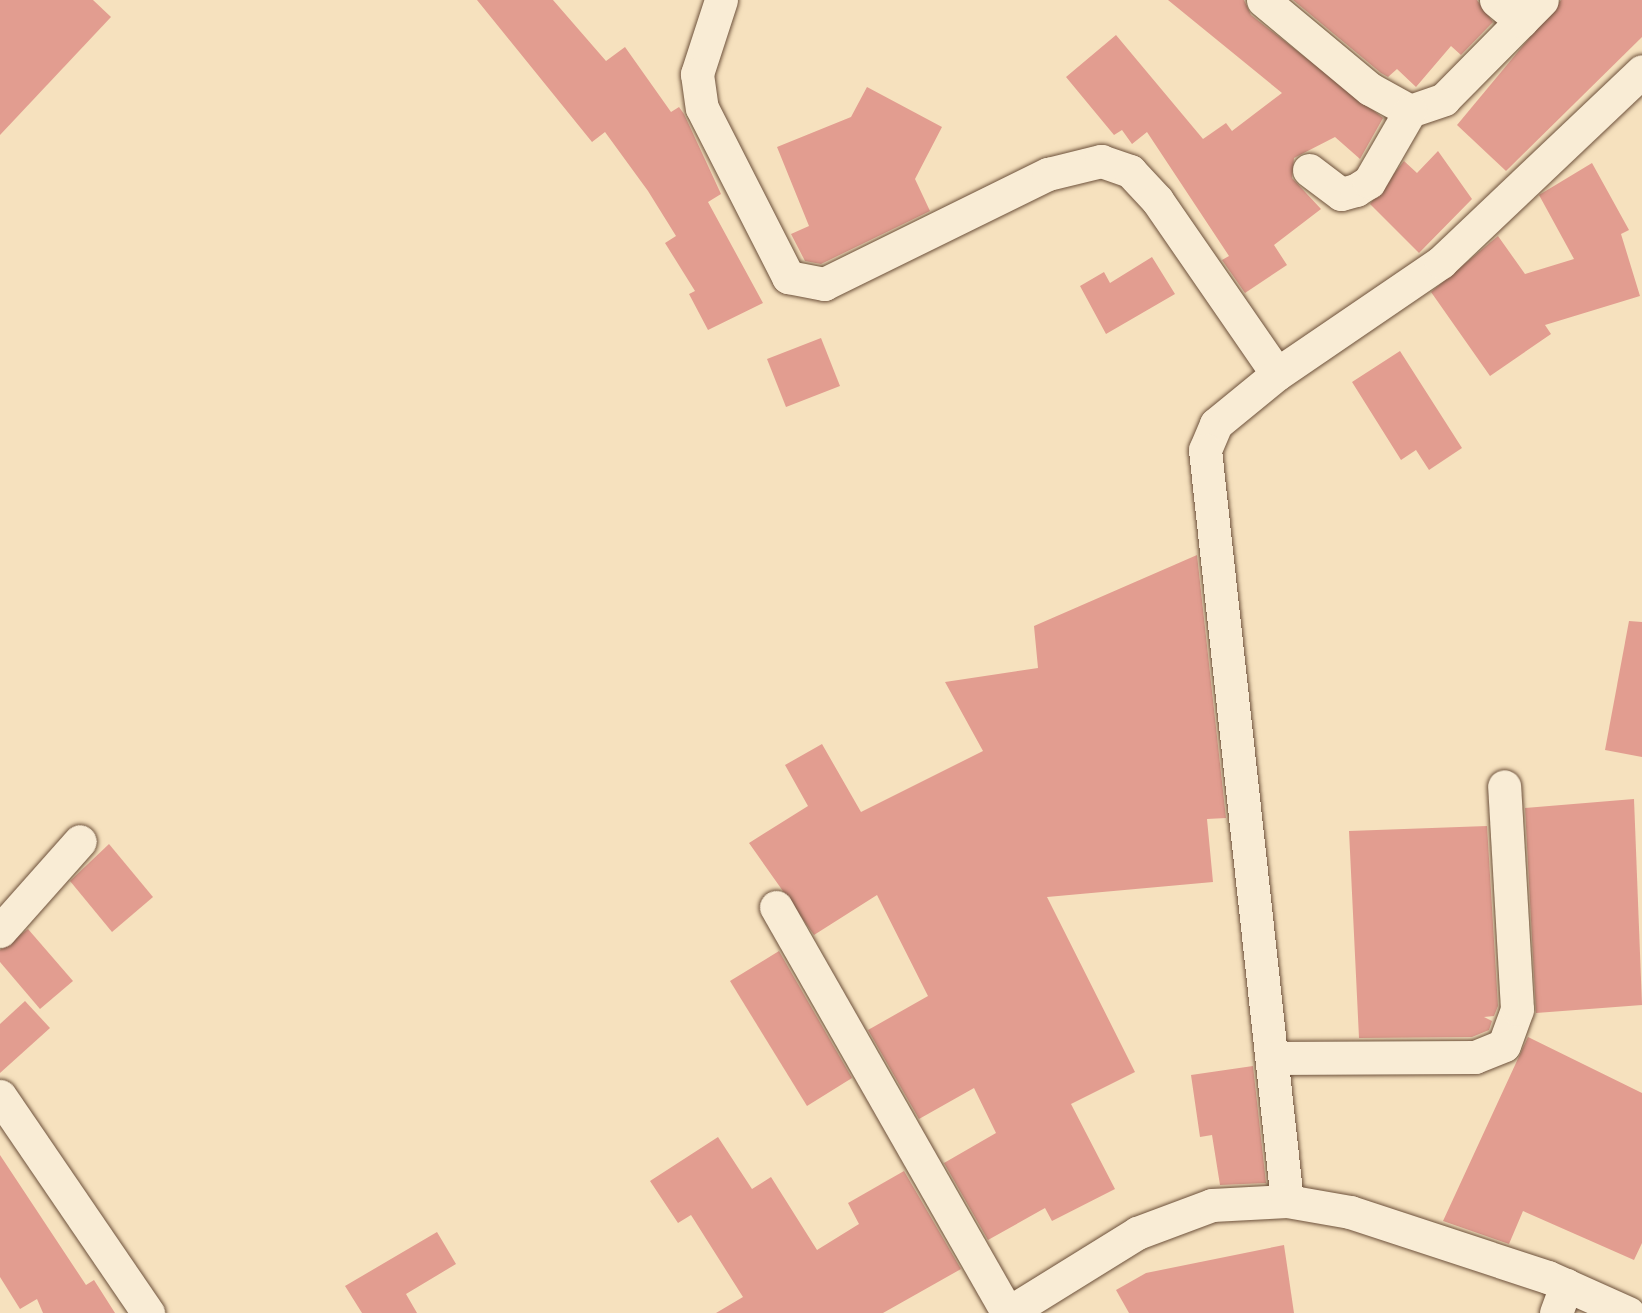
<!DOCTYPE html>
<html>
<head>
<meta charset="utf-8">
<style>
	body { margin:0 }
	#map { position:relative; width:1642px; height:1313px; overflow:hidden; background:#f6e1be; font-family:"Old Standard TT",serif }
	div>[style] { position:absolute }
	.building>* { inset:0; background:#e29d90 }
	.roads { filter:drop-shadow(0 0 2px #6d513b) drop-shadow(0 0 2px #6d513b) }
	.minor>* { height:33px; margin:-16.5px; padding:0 16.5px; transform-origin:16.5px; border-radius:16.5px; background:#f9ecd5 }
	span { translate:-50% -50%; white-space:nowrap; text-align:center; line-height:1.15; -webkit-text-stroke:5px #f9ecd5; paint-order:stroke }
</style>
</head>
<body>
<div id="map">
	<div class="building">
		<div style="clip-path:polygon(0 0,93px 0,111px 17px,0 135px)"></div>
		<div style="clip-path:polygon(477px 0,553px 0,606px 61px,625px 47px,671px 112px,679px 107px,684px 114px,721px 194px,708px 202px,763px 303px,708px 330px,689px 294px,695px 291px,665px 243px,676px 236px,648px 191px,605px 132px,592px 142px)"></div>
		<div style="clip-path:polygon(1168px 0,1244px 0,1251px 15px,1383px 118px,1360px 159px,1335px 137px,1294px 158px,1292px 178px,1321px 209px,1274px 245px,1287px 265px,1245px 293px,1222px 260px,1229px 256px,1147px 132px,1132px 144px,1122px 130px,1114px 135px,1066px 77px,1116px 35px,1203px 139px,1226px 123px,1232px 131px,1282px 93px)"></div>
		<div style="clip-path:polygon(1293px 0,1477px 0,1493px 22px,1461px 55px,1451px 46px,1416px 87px,1397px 69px,1388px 77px,1381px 73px)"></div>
		<div style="clip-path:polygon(1561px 0,1642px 0,1642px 37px,1506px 171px,1457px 125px)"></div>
		<div style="clip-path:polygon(867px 87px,942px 127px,915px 179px,930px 211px,821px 264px,805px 261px,791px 234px,809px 226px,777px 147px,851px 117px)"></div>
		<div style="clip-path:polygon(1438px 151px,1472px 199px,1419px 253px,1370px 204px,1404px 161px,1417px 173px)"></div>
		<div style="clip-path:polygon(1592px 163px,1629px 230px,1621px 234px,1640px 296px,1545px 325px,1551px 334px,1490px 376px,1431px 292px,1498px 236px,1525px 274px,1574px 259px,1539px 195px)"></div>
		<div style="clip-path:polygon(1152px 257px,1175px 294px,1106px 334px,1080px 286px,1104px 272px,1110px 283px)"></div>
		<div style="clip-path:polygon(821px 338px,840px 386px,786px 407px,767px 359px)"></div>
		<div style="clip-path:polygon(1400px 351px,1462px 448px,1429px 470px,1416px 450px,1401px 460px,1352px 382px)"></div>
		<div style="clip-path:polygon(1197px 555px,1226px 818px,1207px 819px,1213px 882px,1047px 897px,1135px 1072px,1071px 1104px,1115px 1189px,1052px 1221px,1045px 1208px,988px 1240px,944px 1163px,996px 1133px,974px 1088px,919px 1119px,868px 1030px,928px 996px,877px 895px,814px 935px,749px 843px,808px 806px,785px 765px,822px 744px,861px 812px,983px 751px,945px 682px,1038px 668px,1034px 626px)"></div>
		<div style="clip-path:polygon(1629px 621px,1642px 622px,1642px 757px,1605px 750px)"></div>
		<div style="clip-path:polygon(1634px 799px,1642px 1005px,1536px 1013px,1525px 808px)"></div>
		<div style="clip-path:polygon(1487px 826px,1498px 1006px,1494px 1016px,1484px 1017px,1492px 1021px,1489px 1030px,1472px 1037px,1359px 1038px,1349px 831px)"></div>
		<div style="clip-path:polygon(109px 844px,153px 897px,112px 932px,70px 881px)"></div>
		<div style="clip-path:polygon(28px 929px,73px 981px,40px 1009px,0 962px,0 950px)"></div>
		<div style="clip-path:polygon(779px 951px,852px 1078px,807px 1106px,730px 981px)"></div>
		<div style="clip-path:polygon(25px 1001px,50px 1028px,0 1073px,0 1024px)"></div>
		<div style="clip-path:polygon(1528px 1037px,1642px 1093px,1642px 1243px,1634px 1260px,1523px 1211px,1509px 1244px,1443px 1221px)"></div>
		<div style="clip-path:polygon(1253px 1066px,1266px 1183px,1220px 1185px,1212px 1135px,1200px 1137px,1191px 1075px)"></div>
		<div style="clip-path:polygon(718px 1137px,752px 1189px,771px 1177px,817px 1250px,859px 1224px,848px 1203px,904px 1171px,961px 1269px,883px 1313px,716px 1313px,743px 1297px,691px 1215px,678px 1223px,650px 1181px)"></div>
		<div style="clip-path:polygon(0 1155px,86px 1285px,94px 1280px,115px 1313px,43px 1313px,37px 1299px,20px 1309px,0 1277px)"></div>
		<div style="clip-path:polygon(437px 1232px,456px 1264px,406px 1294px,417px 1313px,362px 1313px,345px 1286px)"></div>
		<div style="clip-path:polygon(1284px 1245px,1294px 1313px,1129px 1313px,1116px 1290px,1146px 1273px)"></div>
	</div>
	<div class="roads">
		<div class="minor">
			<div style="left:721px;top:0;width:78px;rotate:108deg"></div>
			<div style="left:697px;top:74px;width:34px;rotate:82deg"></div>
			<div style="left:702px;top:108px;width:190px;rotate:63deg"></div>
			<div style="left:788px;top:277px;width:37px;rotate:11deg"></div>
			<div style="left:824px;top:284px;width:250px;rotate:-26.2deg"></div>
			<div style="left:1048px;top:174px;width:55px;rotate:-13.8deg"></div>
			<div style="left:1101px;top:161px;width:31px;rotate:19deg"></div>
			<div style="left:1130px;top:171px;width:40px;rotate:47deg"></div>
			<div style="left:1157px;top:200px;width:211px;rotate:55.4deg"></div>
			<div style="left:1277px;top:374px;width:199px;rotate:-34.3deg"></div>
			<div style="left:1441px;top:262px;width:277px;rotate:-43.5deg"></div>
			<div style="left:1263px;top:0;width:139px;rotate:39.8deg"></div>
			<div style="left:1370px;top:89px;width:46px;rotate:28.8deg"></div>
			<div style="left:1410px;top:111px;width:36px;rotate:-19deg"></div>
			<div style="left:1444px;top:99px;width:139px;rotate:-45.3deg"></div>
			<div style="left:1496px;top:0;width:33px;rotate:40deg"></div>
			<div style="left:1309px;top:170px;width:40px;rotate:37deg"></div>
			<div style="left:1341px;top:194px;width:16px;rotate:-15deg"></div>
			<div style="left:1356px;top:190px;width:15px;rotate:-32deg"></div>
			<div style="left:1369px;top:182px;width:82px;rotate:-60deg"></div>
			<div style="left:1277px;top:374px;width:79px;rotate:140.7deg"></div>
			<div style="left:1216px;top:424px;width:28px;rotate:113deg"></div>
			<div style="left:1205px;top:450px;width:755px;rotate:83.77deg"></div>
			<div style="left:776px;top:907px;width:468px;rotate:60.3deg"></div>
			<div style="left:0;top:931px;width:120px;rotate:-48.4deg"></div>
			<div style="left:1272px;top:1058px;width:203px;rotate:-0.3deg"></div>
			<div style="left:1475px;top:1057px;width:31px;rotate:-22deg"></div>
			<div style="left:1504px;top:1045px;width:38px;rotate:-70deg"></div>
			<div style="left:1517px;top:1009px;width:223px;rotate:-93.3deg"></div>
			<div style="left:0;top:1096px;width:263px;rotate:55.7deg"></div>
			<div style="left:1008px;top:1313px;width:152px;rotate:-31.8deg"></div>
			<div style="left:1137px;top:1233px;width:80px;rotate:-20.5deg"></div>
			<div style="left:1212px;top:1205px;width:75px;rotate:-3.1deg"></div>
			<div style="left:1287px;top:1201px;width:64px;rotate:9.9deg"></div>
			<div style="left:1350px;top:1212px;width:208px;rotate:18.2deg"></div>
			<div style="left:1548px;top:1277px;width:88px;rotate:24.2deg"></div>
			<div style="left:1556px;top:1313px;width:30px;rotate:-70deg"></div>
		</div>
	</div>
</div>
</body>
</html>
